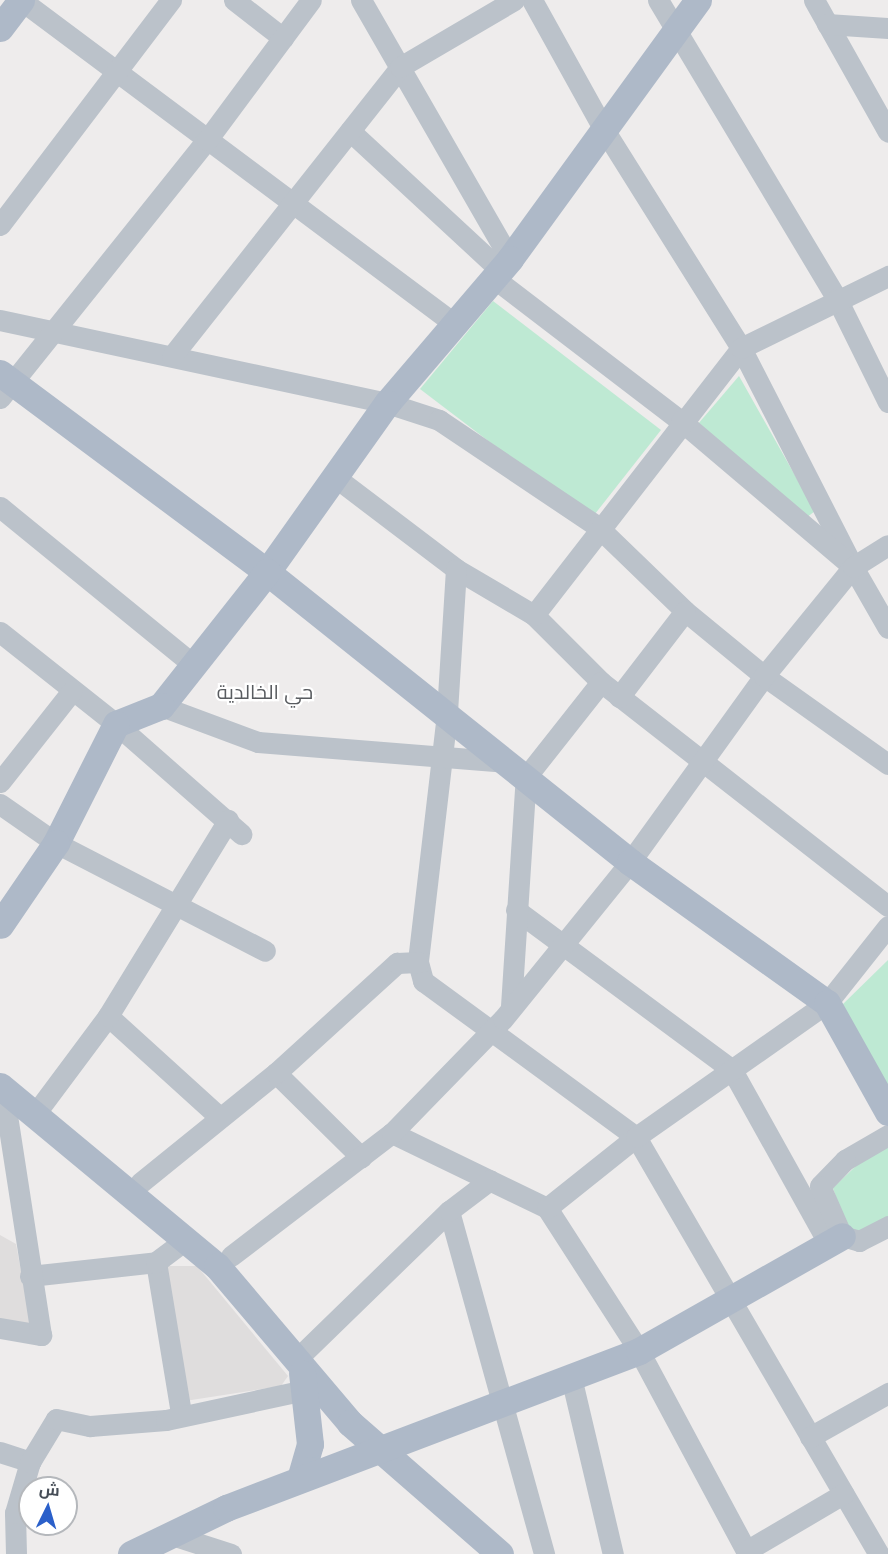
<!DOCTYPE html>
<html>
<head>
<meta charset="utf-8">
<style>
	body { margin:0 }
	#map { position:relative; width:888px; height:1554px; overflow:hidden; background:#eeecec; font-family:Arial,Cairo,sans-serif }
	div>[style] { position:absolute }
	.education>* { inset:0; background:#dfdddd }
	.green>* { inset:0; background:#bee9d3 }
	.minor>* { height:21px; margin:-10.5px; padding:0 10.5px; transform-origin:10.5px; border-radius:10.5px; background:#bbc2ca }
	.major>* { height:27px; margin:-13.5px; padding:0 13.5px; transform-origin:13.5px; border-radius:13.5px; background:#aeb9c8 }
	span { translate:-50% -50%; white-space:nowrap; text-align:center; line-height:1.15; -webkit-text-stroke:4.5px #fff; paint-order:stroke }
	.neighbourhood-label { font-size:20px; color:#595c60 }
	.north { position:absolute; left:18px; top:1476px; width:60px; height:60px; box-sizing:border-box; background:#fff; border:2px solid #b5b8bc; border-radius:50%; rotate:5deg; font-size:16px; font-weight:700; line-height:24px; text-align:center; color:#464d57 }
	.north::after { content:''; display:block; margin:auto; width:21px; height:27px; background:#2b60ca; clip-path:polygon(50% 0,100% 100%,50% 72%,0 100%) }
</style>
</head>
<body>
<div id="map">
	<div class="education">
		<div style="clip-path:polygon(0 1235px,16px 1244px,31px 1325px,0 1319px)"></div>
		<div style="clip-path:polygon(162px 1266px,197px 1266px,288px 1376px,281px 1386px,185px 1401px)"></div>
	</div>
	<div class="green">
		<div style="clip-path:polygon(493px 301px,661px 430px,591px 519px,420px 389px)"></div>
		<div style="clip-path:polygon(739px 376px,815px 511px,806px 518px,692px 431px)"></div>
		<div style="clip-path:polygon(888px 960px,888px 1090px,842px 1005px)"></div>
		<div style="clip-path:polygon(888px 1147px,888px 1217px,862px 1233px,846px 1228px,833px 1188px,859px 1163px)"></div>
	</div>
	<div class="minor">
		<div style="left:21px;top:0;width:543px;rotate:36.76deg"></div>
		<div style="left:234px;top:0;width:62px;rotate:37.8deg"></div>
		<div style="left:361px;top:0;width:299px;rotate:60.1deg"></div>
		<div style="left:532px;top:0;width:146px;rotate:61deg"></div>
		<div style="left:603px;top:128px;width:260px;rotate:57.9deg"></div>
		<div style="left:741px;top:348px;width:246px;rotate:62.9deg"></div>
		<div style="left:658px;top:0;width:348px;rotate:59.1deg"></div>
		<div style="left:837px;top:299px;width:115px;rotate:63.7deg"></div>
		<div style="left:814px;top:0;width:151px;rotate:60.7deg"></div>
		<div style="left:827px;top:24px;width:61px;rotate:3.8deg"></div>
		<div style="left:350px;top:131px;width:206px;rotate:42.8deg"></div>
		<div style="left:0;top:225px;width:283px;rotate:-52.8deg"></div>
		<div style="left:495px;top:279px;width:234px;rotate:37.4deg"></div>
		<div style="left:681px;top:421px;width:226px;rotate:40.3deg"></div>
		<div style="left:853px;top:567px;width:70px;rotate:60.2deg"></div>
		<div style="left:0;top:320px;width:396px;rotate:12.1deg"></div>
		<div style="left:387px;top:403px;width:55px;rotate:18.1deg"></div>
		<div style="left:439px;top:420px;width:192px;rotate:33.9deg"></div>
		<div style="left:598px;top:527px;width:121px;rotate:44deg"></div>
		<div style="left:685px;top:611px;width:102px;rotate:39.4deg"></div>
		<div style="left:764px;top:676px;width:152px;rotate:35.4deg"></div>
		<div style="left:172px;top:356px;width:368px;rotate:-51.7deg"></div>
		<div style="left:400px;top:67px;width:132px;rotate:-30.4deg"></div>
		<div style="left:0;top:398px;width:331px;rotate:-51.3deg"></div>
		<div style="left:207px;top:140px;width:174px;rotate:-53.4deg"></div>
		<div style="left:335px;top:477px;width:152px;rotate:37.2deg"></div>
		<div style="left:456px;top:569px;width:91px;rotate:30.5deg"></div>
		<div style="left:534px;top:615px;width:95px;rotate:45deg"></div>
		<div style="left:601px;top:682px;width:364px;rotate:38deg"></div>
		<div style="left:0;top:507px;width:250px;rotate:39.2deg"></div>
		<div style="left:456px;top:569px;width:145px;rotate:93.6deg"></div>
		<div style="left:447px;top:714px;width:250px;rotate:96.7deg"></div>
		<div style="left:418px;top:962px;width:20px;rotate:75deg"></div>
		<div style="left:423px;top:981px;width:264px;rotate:36.2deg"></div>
		<div style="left:636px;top:1137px;width:483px;rotate:59.8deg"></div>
		<div style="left:534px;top:615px;width:338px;rotate:-52.2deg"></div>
		<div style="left:741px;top:348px;width:164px;rotate:-26.1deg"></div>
		<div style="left:0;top:632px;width:148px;rotate:38.4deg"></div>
		<div style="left:116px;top:724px;width:167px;rotate:41.3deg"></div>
		<div style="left:619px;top:697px;width:108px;rotate:-52.5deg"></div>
		<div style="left:161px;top:706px;width:103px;rotate:20.4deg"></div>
		<div style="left:258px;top:742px;width:250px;rotate:4.6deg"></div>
		<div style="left:0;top:782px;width:115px;rotate:-51.7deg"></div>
		<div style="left:0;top:804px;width:68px;rotate:34.9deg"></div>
		<div style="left:56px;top:843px;width:235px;rotate:27.3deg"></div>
		<div style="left:516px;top:910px;width:269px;rotate:36.5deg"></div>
		<div style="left:732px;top:1070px;width:199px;rotate:60.9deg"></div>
		<div style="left:511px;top:1006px;width:229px;rotate:-86.3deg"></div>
		<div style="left:526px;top:777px;width:121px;rotate:-51.7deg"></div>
		<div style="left:108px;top:1016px;width:147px;rotate:42.2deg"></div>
		<div style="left:276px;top:1073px;width:120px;rotate:44.7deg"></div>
		<div style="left:41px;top:1106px;width:112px;rotate:-53.3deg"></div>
		<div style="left:108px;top:1016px;width:230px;rotate:-58.5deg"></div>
		<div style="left:392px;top:1133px;width:172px;rotate:25.8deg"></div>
		<div style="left:547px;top:1208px;width:170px;rotate:57.2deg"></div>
		<div style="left:639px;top:1351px;width:230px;rotate:61.8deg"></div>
		<div style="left:888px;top:1135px;width:50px;rotate:149.8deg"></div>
		<div style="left:845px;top:1160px;width:36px;rotate:134deg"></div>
		<div style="left:820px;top:1186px;width:55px;rotate:66.3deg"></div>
		<div style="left:842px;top:1236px;width:18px;rotate:16deg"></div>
		<div style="left:859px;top:1241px;width:33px;rotate:-27deg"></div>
		<div style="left:140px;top:1183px;width:175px;rotate:-39deg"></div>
		<div style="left:276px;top:1073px;width:164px;rotate:-42.3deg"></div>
		<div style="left:397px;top:963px;width:21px;rotate:-3deg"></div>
		<div style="left:547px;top:1208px;width:114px;rotate:-38.6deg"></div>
		<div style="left:636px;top:1137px;width:233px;rotate:-35.1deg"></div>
		<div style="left:827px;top:1003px;width:98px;rotate:-51.6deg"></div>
		<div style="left:449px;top:1211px;width:356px;rotate:74.5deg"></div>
		<div style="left:231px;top:1256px;width:203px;rotate:-37.4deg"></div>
		<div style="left:392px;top:1133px;width:159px;rotate:-45.8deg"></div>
		<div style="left:503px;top:1019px;width:202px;rotate:-51deg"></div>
		<div style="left:630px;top:862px;width:229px;rotate:-54.2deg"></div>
		<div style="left:764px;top:676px;width:141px;rotate:-50.8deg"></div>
		<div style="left:853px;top:567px;width:41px;rotate:-32.2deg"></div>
		<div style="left:156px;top:1262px;width:153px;rotate:80.6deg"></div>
		<div style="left:30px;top:1276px;width:127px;rotate:-6.3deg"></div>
		<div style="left:156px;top:1262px;width:39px;rotate:-37deg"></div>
		<div style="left:0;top:1328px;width:42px;rotate:9.7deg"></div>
		<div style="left:41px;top:1335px;width:249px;rotate:-98.8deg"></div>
		<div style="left:305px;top:1351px;width:201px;rotate:-44.2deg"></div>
		<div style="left:449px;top:1211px;width:51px;rotate:-37.1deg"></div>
		<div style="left:571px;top:1377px;width:182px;rotate:76.7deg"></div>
		<div style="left:810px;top:1437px;width:90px;rotate:-29.4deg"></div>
		<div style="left:0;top:1452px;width:32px;rotate:18deg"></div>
		<div style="left:172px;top:1535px;width:62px;rotate:17.9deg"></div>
		<div style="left:746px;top:1551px;width:113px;rotate:-30.4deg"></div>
		<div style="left:16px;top:1554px;width:41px;rotate:-91.4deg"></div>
		<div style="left:15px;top:1513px;width:53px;rotate:-73.6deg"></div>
		<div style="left:30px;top:1462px;width:50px;rotate:-58.8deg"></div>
		<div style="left:56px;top:1419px;width:35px;rotate:12deg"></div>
		<div style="left:90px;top:1426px;width:76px;rotate:-4.5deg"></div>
		<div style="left:166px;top:1420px;width:142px;rotate:-12.2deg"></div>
	</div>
	<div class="major">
		<div style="left:698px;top:0;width:320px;rotate:126deg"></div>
		<div style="left:510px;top:259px;width:189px;rotate:130.5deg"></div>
		<div style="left:387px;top:403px;width:207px;rotate:125.4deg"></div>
		<div style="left:267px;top:572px;width:465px;rotate:38.6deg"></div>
		<div style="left:630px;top:862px;width:242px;rotate:35.6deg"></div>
		<div style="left:827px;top:1003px;width:125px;rotate:60.8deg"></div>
		<div style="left:0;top:28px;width:35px;rotate:-53deg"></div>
		<div style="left:0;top:373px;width:333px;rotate:36.7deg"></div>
		<div style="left:267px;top:572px;width:171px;rotate:128.3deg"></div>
		<div style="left:161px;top:706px;width:48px;rotate:158.2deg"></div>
		<div style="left:116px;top:724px;width:133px;rotate:116.8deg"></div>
		<div style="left:56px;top:843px;width:99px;rotate:124.3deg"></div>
		<div style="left:0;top:1086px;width:282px;rotate:39.7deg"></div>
		<div style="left:217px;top:1266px;width:206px;rotate:49.7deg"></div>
		<div style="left:350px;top:1423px;width:199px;rotate:41.1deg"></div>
		<div style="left:300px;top:1479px;width:36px;rotate:-74deg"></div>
		<div style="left:310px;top:1444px;width:71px;rotate:-96.4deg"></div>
		<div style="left:131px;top:1554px;width:106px;rotate:-25.8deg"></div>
		<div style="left:226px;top:1508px;width:442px;rotate:-20.8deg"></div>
		<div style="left:639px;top:1351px;width:233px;rotate:-29.5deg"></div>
	</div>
	<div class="neighbourhood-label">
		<span style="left:265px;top:692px">حي الخالدية</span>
	</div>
	<div class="north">ش</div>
</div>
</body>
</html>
